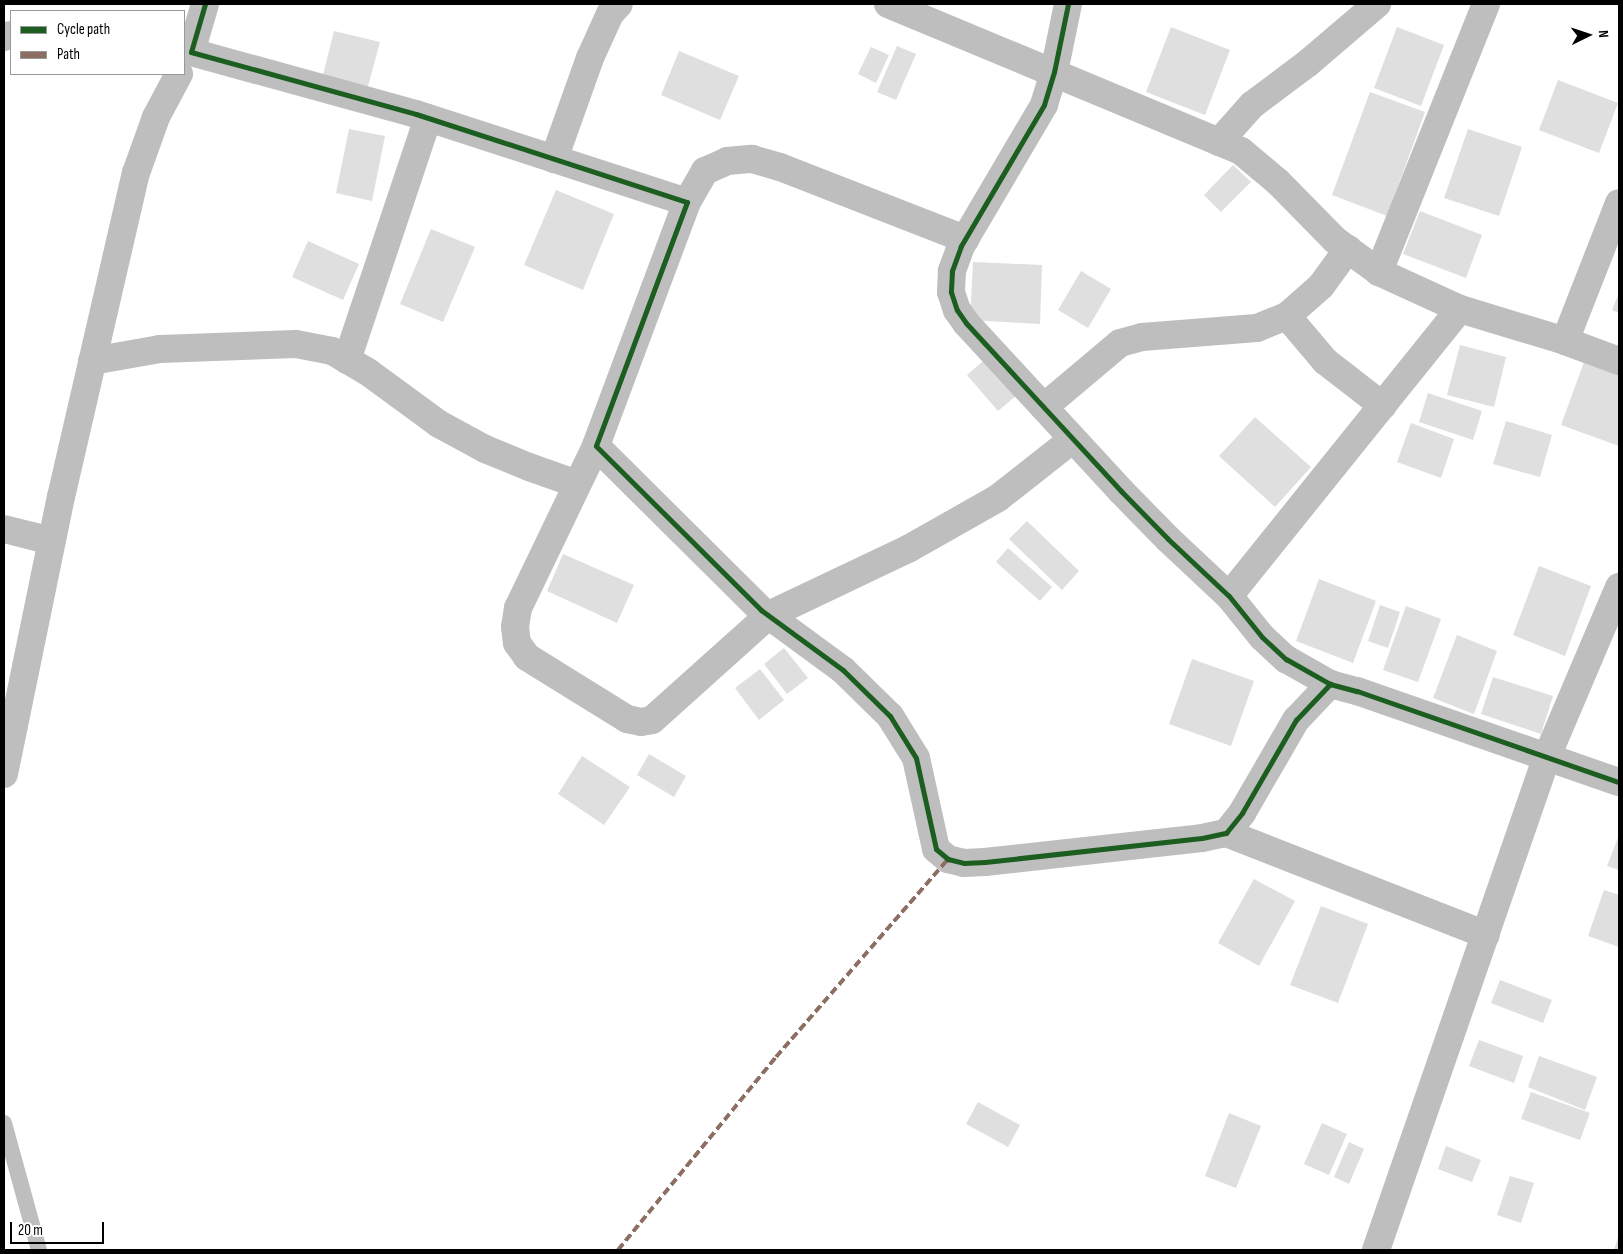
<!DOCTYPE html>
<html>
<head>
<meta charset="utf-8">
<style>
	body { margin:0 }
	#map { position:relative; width:1623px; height:1254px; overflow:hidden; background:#fff; font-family:"Sofia Sans Condensed",sans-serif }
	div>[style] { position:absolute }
	.building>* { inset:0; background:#dfdfdf }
	.service>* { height:16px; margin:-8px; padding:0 8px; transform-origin:8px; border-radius:8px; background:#bebebe }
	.minor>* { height:28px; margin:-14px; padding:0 14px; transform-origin:14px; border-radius:14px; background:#bebebe }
	.quiet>* { height:4px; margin-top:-2px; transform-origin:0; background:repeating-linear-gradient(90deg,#8d6e63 0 8px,transparent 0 12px) }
	.cycleway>* { height:5px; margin:-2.5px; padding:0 2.5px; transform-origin:2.5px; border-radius:2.5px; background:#1b5e20 }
	span { translate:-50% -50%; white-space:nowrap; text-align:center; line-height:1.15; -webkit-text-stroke:4px #fff; paint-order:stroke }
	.frame { position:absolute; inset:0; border:5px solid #000; pointer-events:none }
	.legend { position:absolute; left:10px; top:10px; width:175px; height:65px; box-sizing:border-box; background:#fff; border:1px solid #999; margin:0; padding:6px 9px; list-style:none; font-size:15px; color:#000 }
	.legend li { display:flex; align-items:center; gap:10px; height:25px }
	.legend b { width:25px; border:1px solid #999 }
	.north { position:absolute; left:1563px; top:10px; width:50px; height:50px; -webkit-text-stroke:4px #fff; paint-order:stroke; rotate:86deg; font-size:14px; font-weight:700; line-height:20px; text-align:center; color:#000 }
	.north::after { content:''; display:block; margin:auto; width:18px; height:22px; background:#000; clip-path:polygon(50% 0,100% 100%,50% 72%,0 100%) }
	.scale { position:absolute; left:10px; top:1222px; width:94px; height:22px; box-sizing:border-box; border:2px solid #000; border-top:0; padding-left:6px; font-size:15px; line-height:18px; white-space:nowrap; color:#000; -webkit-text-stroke:4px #fff; paint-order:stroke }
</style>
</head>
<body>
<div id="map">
	<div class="building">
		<div style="clip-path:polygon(1171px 27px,1230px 50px,1205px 115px,1146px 92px)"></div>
		<div style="clip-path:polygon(1397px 27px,1444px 45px,1421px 106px,1374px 88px)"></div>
		<div style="clip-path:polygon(334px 31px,380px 42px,367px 90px,322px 79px)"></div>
		<div style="clip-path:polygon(897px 46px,916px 54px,896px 100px,877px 92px)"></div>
		<div style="clip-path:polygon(871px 47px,889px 55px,876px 83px,858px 74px)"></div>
		<div style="clip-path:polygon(679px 51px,739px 76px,720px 120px,661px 95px)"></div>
		<div style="clip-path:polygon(1558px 80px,1618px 103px,1599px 153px,1539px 130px)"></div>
		<div style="clip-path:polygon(1370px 92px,1425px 112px,1387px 216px,1332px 195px)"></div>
		<div style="clip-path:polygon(349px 129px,385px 136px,372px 201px,336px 193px)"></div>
		<div style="clip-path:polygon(1468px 129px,1522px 147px,1499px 216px,1444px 198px)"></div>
		<div style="clip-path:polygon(1233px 165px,1251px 182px,1221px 212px,1204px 195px)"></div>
		<div style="clip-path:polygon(556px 190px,614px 214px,583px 290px,524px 265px)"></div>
		<div style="clip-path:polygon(1420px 211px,1482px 235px,1466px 278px,1403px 254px)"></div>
		<div style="clip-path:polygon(431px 229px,475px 247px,443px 322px,400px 304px)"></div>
		<div style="clip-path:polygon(308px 241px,359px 264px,343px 300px,292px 277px)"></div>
		<div style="clip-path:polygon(973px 262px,1042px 265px,1040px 324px,970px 320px)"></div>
		<div style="clip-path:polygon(1081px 271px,1111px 289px,1088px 328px,1058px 310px)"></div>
		<div style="clip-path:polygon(1619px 293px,1619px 313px,1612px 310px)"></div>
		<div style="clip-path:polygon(1460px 345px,1506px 357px,1494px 407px,1447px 395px)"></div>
		<div style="clip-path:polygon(991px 354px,1022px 391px,998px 411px,967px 375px)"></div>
		<div style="clip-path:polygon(1584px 362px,1619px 375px,1619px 446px,1561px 425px)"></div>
		<div style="clip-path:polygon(1428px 393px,1482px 411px,1473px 440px,1419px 422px)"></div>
		<div style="clip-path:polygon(1255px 417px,1311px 467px,1275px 507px,1219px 456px)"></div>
		<div style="clip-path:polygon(1506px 421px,1552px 435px,1540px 477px,1493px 464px)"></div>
		<div style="clip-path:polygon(1411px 423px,1454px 439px,1441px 478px,1397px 462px)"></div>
		<div style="clip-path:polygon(1027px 521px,1079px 571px,1062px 590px,1009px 539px)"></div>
		<div style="clip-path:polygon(1008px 548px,1052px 587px,1040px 601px,996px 562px)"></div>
		<div style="clip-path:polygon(563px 554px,634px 585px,617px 623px,547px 591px)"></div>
		<div style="clip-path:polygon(1539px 566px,1591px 586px,1565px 656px,1513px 635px)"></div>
		<div style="clip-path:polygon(1319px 579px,1376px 601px,1353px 663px,1296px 641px)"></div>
		<div style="clip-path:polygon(1380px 605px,1400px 612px,1388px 648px,1368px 641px)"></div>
		<div style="clip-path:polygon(1406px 606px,1441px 619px,1418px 682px,1383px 670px)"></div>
		<div style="clip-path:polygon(1457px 635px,1497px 651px,1474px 714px,1433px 698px)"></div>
		<div style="clip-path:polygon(784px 648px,808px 678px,787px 694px,764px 664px)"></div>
		<div style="clip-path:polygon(1192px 659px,1254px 681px,1231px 746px,1169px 724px)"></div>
		<div style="clip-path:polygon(760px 669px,784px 700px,759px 720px,735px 688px)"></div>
		<div style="clip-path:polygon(1493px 677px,1553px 696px,1541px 734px,1481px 714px)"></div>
		<div style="clip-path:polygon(649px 754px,686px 776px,674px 797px,637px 775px)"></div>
		<div style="clip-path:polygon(582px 756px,630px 787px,604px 825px,558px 794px)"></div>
		<div style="clip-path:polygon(1619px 835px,1619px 870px,1607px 866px)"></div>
		<div style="clip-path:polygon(1254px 879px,1295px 901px,1259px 966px,1218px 943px)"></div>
		<div style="clip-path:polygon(1604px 890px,1619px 895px,1619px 947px,1588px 936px)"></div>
		<div style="clip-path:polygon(1321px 906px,1368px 924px,1338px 1003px,1290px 985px)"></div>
		<div style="clip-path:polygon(1500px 980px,1552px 1000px,1543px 1023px,1491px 1003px)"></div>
		<div style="clip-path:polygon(1479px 1040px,1523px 1056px,1514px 1083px,1469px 1066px)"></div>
		<div style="clip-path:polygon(1539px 1056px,1597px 1077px,1585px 1110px,1528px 1087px)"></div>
		<div style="clip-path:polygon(1531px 1092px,1590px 1113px,1580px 1140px,1521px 1119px)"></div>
		<div style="clip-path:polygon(978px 1102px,1020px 1125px,1008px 1147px,966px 1124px)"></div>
		<div style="clip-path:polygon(1229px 1113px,1261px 1126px,1236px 1188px,1205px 1176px)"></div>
		<div style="clip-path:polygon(1322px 1123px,1347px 1134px,1329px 1175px,1304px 1164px)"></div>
		<div style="clip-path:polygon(1349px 1142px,1364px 1149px,1349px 1184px,1334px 1177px)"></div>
		<div style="clip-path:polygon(1446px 1146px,1481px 1160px,1472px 1182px,1438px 1169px)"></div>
		<div style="clip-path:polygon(1510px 1176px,1534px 1183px,1521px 1223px,1497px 1215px)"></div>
		<div style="clip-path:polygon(1619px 1234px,1619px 1250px,1614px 1250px)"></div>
	</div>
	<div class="service">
		<div style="left:4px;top:1123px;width:132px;rotate:74.6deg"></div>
	</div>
	<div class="minor">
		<div style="left:205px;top:4px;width:50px;rotate:106.3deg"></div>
		<div style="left:191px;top:52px;width:233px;rotate:15.4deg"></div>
		<div style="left:416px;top:114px;width:285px;rotate:18deg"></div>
		<div style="left:687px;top:202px;width:260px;rotate:110.5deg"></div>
		<div style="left:596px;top:446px;width:233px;rotate:44.8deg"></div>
		<div style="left:761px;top:610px;width:102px;rotate:36.2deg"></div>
		<div style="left:843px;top:670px;width:66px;rotate:44.4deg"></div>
		<div style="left:890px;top:716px;width:49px;rotate:58.2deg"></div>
		<div style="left:916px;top:758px;width:93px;rotate:77.6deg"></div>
		<div style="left:936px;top:849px;width:16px;rotate:40deg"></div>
		<div style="left:948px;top:859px;width:16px;rotate:14deg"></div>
		<div style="left:964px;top:863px;width:21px;rotate:-3deg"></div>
		<div style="left:985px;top:862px;width:218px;rotate:-6.3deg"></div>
		<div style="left:1202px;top:838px;width:25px;rotate:-12deg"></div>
		<div style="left:1226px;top:833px;width:26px;rotate:-51deg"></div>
		<div style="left:1242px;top:813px;width:108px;rotate:-59.9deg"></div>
		<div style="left:1296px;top:720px;width:50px;rotate:-46.6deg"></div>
		<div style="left:1330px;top:684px;width:28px;rotate:15deg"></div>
		<div style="left:1357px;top:691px;width:277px;rotate:19.2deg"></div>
		<div style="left:888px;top:4px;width:382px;rotate:22.6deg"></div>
		<div style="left:1241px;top:151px;width:48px;rotate:40deg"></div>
		<div style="left:1278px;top:182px;width:81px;rotate:45.5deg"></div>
		<div style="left:1335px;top:240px;width:54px;rotate:36deg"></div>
		<div style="left:1068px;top:4px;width:69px;rotate:101.6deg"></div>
		<div style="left:1054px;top:72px;width:34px;rotate:107deg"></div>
		<div style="left:1044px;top:105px;width:164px;rotate:120.5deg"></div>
		<div style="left:961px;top:246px;width:27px;rotate:110deg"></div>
		<div style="left:952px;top:271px;width:21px;rotate:93deg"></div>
		<div style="left:951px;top:292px;width:19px;rotate:72deg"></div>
		<div style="left:957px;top:310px;width:16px;rotate:55deg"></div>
		<div style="left:966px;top:323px;width:229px;rotate:47.3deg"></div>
		<div style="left:1121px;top:491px;width:67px;rotate:45.6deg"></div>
		<div style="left:1168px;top:539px;width:83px;rotate:43.1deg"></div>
		<div style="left:1229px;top:596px;width:53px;rotate:51.2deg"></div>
		<div style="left:1262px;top:637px;width:33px;rotate:43deg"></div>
		<div style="left:1286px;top:659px;width:51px;rotate:29.6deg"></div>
		<div style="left:1486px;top:4px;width:289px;rotate:111.8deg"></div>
		<div style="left:1379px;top:272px;width:89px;rotate:24.6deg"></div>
		<div style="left:1460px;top:309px;width:110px;rotate:16.9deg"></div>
		<div style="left:1565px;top:341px;width:58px;rotate:20.3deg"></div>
		<div style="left:4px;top:37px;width:7px;rotate:-16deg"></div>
		<div style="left:1219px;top:142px;width:50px;rotate:-48.3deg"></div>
		<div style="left:1252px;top:105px;width:70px;rotate:-36.9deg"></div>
		<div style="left:1308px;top:63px;width:91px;rotate:-40.5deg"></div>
		<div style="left:554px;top:159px;width:107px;rotate:-70.4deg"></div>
		<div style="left:590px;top:58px;width:48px;rotate:-65.6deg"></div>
		<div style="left:610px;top:14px;width:13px;rotate:-48deg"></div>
		<div style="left:687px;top:202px;width:36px;rotate:-60deg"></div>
		<div style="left:705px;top:171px;width:24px;rotate:-24deg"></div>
		<div style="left:727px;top:161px;width:25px;rotate:-5deg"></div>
		<div style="left:752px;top:159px;width:29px;rotate:16deg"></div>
		<div style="left:780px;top:167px;width:199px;rotate:21.3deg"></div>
		<div style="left:1287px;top:316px;width:59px;rotate:49.8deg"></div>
		<div style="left:1325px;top:361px;width:73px;rotate:37.8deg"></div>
		<div style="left:1565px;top:341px;width:148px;rotate:-68.6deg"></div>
		<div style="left:347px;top:360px;width:255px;rotate:-71.5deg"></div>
		<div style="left:92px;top:361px;width:69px;rotate:-10deg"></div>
		<div style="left:160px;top:349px;width:136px;rotate:-2.1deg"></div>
		<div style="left:296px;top:344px;width:37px;rotate:11deg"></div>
		<div style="left:332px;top:351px;width:42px;rotate:30.3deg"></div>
		<div style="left:368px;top:372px;width:88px;rotate:36.2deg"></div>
		<div style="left:439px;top:424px;width:52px;rotate:28.5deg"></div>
		<div style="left:485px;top:449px;width:48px;rotate:22.2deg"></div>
		<div style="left:529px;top:467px;width:51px;rotate:19.5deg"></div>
		<div style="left:1044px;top:407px;width:99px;rotate:-40.1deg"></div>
		<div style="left:1120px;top:343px;width:23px;rotate:-15deg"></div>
		<div style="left:1142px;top:337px;width:115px;rotate:-4.5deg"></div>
		<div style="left:1257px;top:328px;width:32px;rotate:-22deg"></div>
		<div style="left:1287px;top:316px;width:45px;rotate:-41.4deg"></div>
		<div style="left:1321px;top:286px;width:46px;rotate:-53.9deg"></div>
		<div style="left:596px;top:446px;width:180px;rotate:115.7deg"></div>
		<div style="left:518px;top:608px;width:19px;rotate:99deg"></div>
		<div style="left:515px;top:627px;width:16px;rotate:83deg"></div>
		<div style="left:517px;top:643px;width:17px;rotate:54deg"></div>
		<div style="left:527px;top:657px;width:118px;rotate:31.8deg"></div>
		<div style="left:627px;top:719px;width:14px;rotate:12deg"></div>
		<div style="left:641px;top:722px;width:11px;rotate:-10deg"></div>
		<div style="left:652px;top:720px;width:157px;rotate:-41.9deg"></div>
		<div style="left:769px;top:615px;width:154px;rotate:-25.4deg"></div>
		<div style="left:908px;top:549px;width:103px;rotate:-29.5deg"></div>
		<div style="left:998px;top:498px;width:95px;rotate:-38.2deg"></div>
		<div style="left:4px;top:529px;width:49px;rotate:14deg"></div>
		<div style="left:1229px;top:596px;width:368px;rotate:-51.2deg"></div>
		<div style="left:4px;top:774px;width:283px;rotate:-78.4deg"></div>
		<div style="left:61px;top:497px;width:333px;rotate:-77deg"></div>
		<div style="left:136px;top:173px;width:59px;rotate:-70.3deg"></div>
		<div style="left:156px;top:117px;width:49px;rotate:-61.9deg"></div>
		<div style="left:1226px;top:833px;width:279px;rotate:21.4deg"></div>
		<div style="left:1376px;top:1250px;width:520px;rotate:-70.9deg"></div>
		<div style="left:1546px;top:759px;width:187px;rotate:-67deg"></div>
	</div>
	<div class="quiet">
		<div style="left:618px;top:1250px;width:249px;rotate:-50.7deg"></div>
		<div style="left:776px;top:1057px;width:262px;rotate:-49deg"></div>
	</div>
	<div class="cycleway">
		<div style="left:205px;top:4px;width:50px;rotate:106.3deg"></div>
		<div style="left:191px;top:52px;width:233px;rotate:15.4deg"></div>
		<div style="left:416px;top:114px;width:285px;rotate:18deg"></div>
		<div style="left:687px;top:202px;width:260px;rotate:110.5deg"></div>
		<div style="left:596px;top:446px;width:233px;rotate:44.8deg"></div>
		<div style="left:761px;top:610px;width:102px;rotate:36.2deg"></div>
		<div style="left:843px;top:670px;width:66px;rotate:44.4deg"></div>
		<div style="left:890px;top:716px;width:49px;rotate:58.2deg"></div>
		<div style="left:916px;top:758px;width:93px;rotate:77.6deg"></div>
		<div style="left:936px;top:849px;width:16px;rotate:40deg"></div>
		<div style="left:948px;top:859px;width:16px;rotate:14deg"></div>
		<div style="left:964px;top:863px;width:21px;rotate:-3deg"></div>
		<div style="left:985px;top:862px;width:218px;rotate:-6.3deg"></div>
		<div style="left:1202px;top:838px;width:25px;rotate:-12deg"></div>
		<div style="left:1226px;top:833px;width:26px;rotate:-51deg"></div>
		<div style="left:1242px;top:813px;width:108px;rotate:-59.9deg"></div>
		<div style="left:1296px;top:720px;width:50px;rotate:-46.6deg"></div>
		<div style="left:1330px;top:684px;width:28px;rotate:15deg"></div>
		<div style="left:1357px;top:691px;width:277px;rotate:19.2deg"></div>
		<div style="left:1068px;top:4px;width:69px;rotate:101.6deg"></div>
		<div style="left:1054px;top:72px;width:34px;rotate:107deg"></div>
		<div style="left:1044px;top:105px;width:164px;rotate:120.5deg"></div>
		<div style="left:961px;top:246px;width:27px;rotate:110deg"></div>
		<div style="left:952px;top:271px;width:21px;rotate:93deg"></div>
		<div style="left:951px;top:292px;width:19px;rotate:72deg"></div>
		<div style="left:957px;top:310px;width:16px;rotate:55deg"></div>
		<div style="left:966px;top:323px;width:229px;rotate:47.3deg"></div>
		<div style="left:1121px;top:491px;width:67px;rotate:45.6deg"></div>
		<div style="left:1168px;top:539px;width:83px;rotate:43.1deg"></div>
		<div style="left:1229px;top:596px;width:53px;rotate:51.2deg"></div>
		<div style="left:1262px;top:637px;width:33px;rotate:43deg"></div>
		<div style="left:1286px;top:659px;width:51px;rotate:29.6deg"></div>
	</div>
	<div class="frame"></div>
	<ul class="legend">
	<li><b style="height:6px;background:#1b5e20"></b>Cycle path</li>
	<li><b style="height:6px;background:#8d6e63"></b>Path</li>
	</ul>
	<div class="north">N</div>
	<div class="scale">20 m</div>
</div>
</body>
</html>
